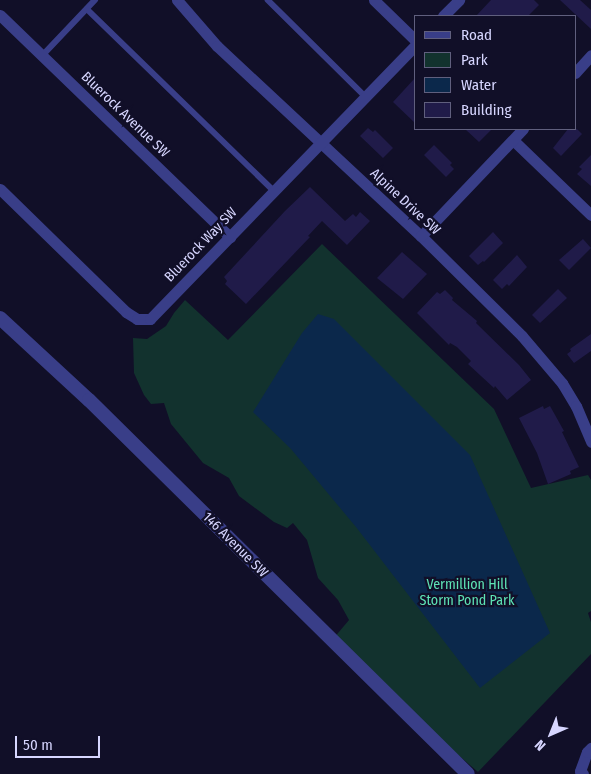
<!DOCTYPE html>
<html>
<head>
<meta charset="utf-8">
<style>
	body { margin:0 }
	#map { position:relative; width:591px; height:774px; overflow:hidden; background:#110f28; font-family:"Fira Sans Condensed",sans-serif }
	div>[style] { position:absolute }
	.green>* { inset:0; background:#12322e }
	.water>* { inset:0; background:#0b284b }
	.building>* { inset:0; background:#201b49 }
	.service>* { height:5.5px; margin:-2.75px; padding:0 2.75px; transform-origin:2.75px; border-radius:2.75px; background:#393e88 }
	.minor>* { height:11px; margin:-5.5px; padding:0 5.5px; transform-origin:5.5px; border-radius:5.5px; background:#393e88 }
	.tertiary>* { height:14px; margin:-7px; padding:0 7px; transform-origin:7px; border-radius:7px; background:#393e88 }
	span { translate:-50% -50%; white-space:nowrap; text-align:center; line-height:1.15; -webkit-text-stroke:4.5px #110f28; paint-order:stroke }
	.street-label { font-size:14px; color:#d7d6ff }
	.park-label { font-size:14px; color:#5ee3b5 }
	.legend { position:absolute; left:414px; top:15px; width:162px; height:115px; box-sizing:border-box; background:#110f28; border:1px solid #605f7e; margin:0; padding:6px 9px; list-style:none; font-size:15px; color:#d7d6ff }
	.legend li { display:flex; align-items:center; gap:10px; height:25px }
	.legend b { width:25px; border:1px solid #605f7e }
	.north { position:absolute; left:526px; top:709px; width:50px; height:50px; -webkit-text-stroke:4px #110f28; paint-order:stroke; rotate:224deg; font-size:14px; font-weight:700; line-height:20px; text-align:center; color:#d7d6ff }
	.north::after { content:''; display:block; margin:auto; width:18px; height:22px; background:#d7d6ff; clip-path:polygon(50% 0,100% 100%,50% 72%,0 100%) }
	.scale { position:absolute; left:15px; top:736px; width:85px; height:22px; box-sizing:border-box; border:2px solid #d7d6ff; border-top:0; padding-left:6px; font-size:15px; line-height:18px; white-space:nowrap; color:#d7d6ff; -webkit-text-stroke:4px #110f28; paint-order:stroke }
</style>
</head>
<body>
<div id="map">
	<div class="green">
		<div style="clip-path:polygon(322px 244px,494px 409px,531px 488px,588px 475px,591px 480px,591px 611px,588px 613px,591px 622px,591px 654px,478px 772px,434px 734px,333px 639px,349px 620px,338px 600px,318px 578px,307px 540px,293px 523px,287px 528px,274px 522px,239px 496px,229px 478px,203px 463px,171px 424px,164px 403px,151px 404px,144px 395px,134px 373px,133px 338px,147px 339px,166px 326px,174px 313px,185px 300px,228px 340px)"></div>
	</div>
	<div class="water">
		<div style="clip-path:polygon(318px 314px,334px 319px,470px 455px,550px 633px,480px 688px,356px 527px,291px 449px,253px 412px,302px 333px)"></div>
	</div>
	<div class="building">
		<div style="clip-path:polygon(491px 0,534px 0,539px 5px,528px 16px,476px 16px)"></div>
		<div style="clip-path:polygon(560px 0,580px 0,591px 10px,591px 29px)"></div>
		<div style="clip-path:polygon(415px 78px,415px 123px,393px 102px)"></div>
		<div style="clip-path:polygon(368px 128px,373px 132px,375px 130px,393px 148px,383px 158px,360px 136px)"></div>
		<div style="clip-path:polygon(465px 129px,492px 129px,479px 142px)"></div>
		<div style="clip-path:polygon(568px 129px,577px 129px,582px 134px,561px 156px,553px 148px)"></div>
		<div style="clip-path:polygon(434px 145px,452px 163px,450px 165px,454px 169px,446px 177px,424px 155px)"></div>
		<div style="clip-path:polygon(591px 155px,591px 186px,577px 174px,582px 169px,579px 167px)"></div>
		<div style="clip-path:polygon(310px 187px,345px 221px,353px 214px,356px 217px,360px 212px,370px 221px,347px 245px,322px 221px,308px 236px,310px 237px,246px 304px,225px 284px,227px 281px,224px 277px,285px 211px)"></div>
		<div style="clip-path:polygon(493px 232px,503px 243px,484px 262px,483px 261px,478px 265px,469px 256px)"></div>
		<div style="clip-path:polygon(583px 239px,591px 248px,569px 270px,559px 260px)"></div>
		<div style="clip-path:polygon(402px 252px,427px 274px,403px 299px,377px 278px)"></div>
		<div style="clip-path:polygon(517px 255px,527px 267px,509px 286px,507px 284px,502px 289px,493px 280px)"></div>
		<div style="clip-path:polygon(558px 289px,567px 298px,540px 323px,532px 315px)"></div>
		<div style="clip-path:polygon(445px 290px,453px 298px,452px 300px,477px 321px,476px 323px,519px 365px,531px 380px,507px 400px,495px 386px,494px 388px,468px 364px,471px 361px,457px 347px,450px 343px,449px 345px,417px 313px,437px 292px,440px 294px)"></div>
		<div style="clip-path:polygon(591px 334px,591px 351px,574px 363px,567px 354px,571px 351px,570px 349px)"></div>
		<div style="clip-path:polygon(543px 406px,544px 409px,550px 406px,564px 431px,562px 432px,579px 467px,570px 471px,571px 474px,548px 484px,537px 453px,519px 418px)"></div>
	</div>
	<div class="service">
		<div style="left:268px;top:0;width:138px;rotate:44.7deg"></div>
		<div style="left:87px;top:9px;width:261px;rotate:44.2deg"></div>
		<div style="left:42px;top:56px;width:77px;rotate:-46.6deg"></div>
	</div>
	<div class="minor">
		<div style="left:177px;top:0;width:61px;rotate:49deg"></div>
		<div style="left:217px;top:46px;width:279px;rotate:43deg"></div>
		<div style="left:421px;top:236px;width:142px;rotate:44.7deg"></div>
		<div style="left:522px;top:336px;width:62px;rotate:49.6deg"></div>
		<div style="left:562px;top:383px;width:27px;rotate:59deg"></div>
		<div style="left:576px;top:406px;width:39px;rotate:67deg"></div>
		<div style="left:374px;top:0;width:57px;rotate:44.3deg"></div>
		<div style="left:0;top:15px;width:320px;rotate:44deg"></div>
		<div style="left:443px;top:16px;width:23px;rotate:-45deg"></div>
		<div style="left:575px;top:73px;width:24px;rotate:-48deg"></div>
		<div style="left:513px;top:140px;width:108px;rotate:43.9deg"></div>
		<div style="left:0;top:189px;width:176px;rotate:44.3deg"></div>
		<div style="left:126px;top:312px;width:13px;rotate:32deg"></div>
		<div style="left:137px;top:319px;width:13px"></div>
		<div style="left:150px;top:319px;width:380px;rotate:-45.9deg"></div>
		<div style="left:421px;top:236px;width:148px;rotate:-46.4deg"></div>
		<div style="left:583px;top:774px;width:4px;rotate:-135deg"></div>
		<div style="left:580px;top:771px;width:20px;rotate:-70deg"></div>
		<div style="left:587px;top:752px;width:6px;rotate:-45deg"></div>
	</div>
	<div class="tertiary">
		<div style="left:0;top:318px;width:121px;rotate:42.7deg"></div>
		<div style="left:89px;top:400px;width:532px;rotate:44.62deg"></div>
	</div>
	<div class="street-label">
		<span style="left:125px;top:115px;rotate:44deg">Bluerock Avenue SW</span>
		<span style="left:405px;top:202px;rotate:43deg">Alpine Drive SW</span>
		<span style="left:201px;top:245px;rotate:-46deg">Bluerock Way SW</span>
		<span style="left:235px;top:545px;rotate:45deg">146 Avenue SW</span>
	</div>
	<div class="park-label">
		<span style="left:467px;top:593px">Vermillion Hill<br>Storm Pond Park</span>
	</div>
	<ul class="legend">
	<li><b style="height:6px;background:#393e88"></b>Road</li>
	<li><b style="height:14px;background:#12322e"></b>Park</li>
	<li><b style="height:14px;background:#0b284b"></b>Water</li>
	<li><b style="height:14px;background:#201b49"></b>Building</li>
	</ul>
	<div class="north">N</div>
	<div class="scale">50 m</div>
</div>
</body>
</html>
